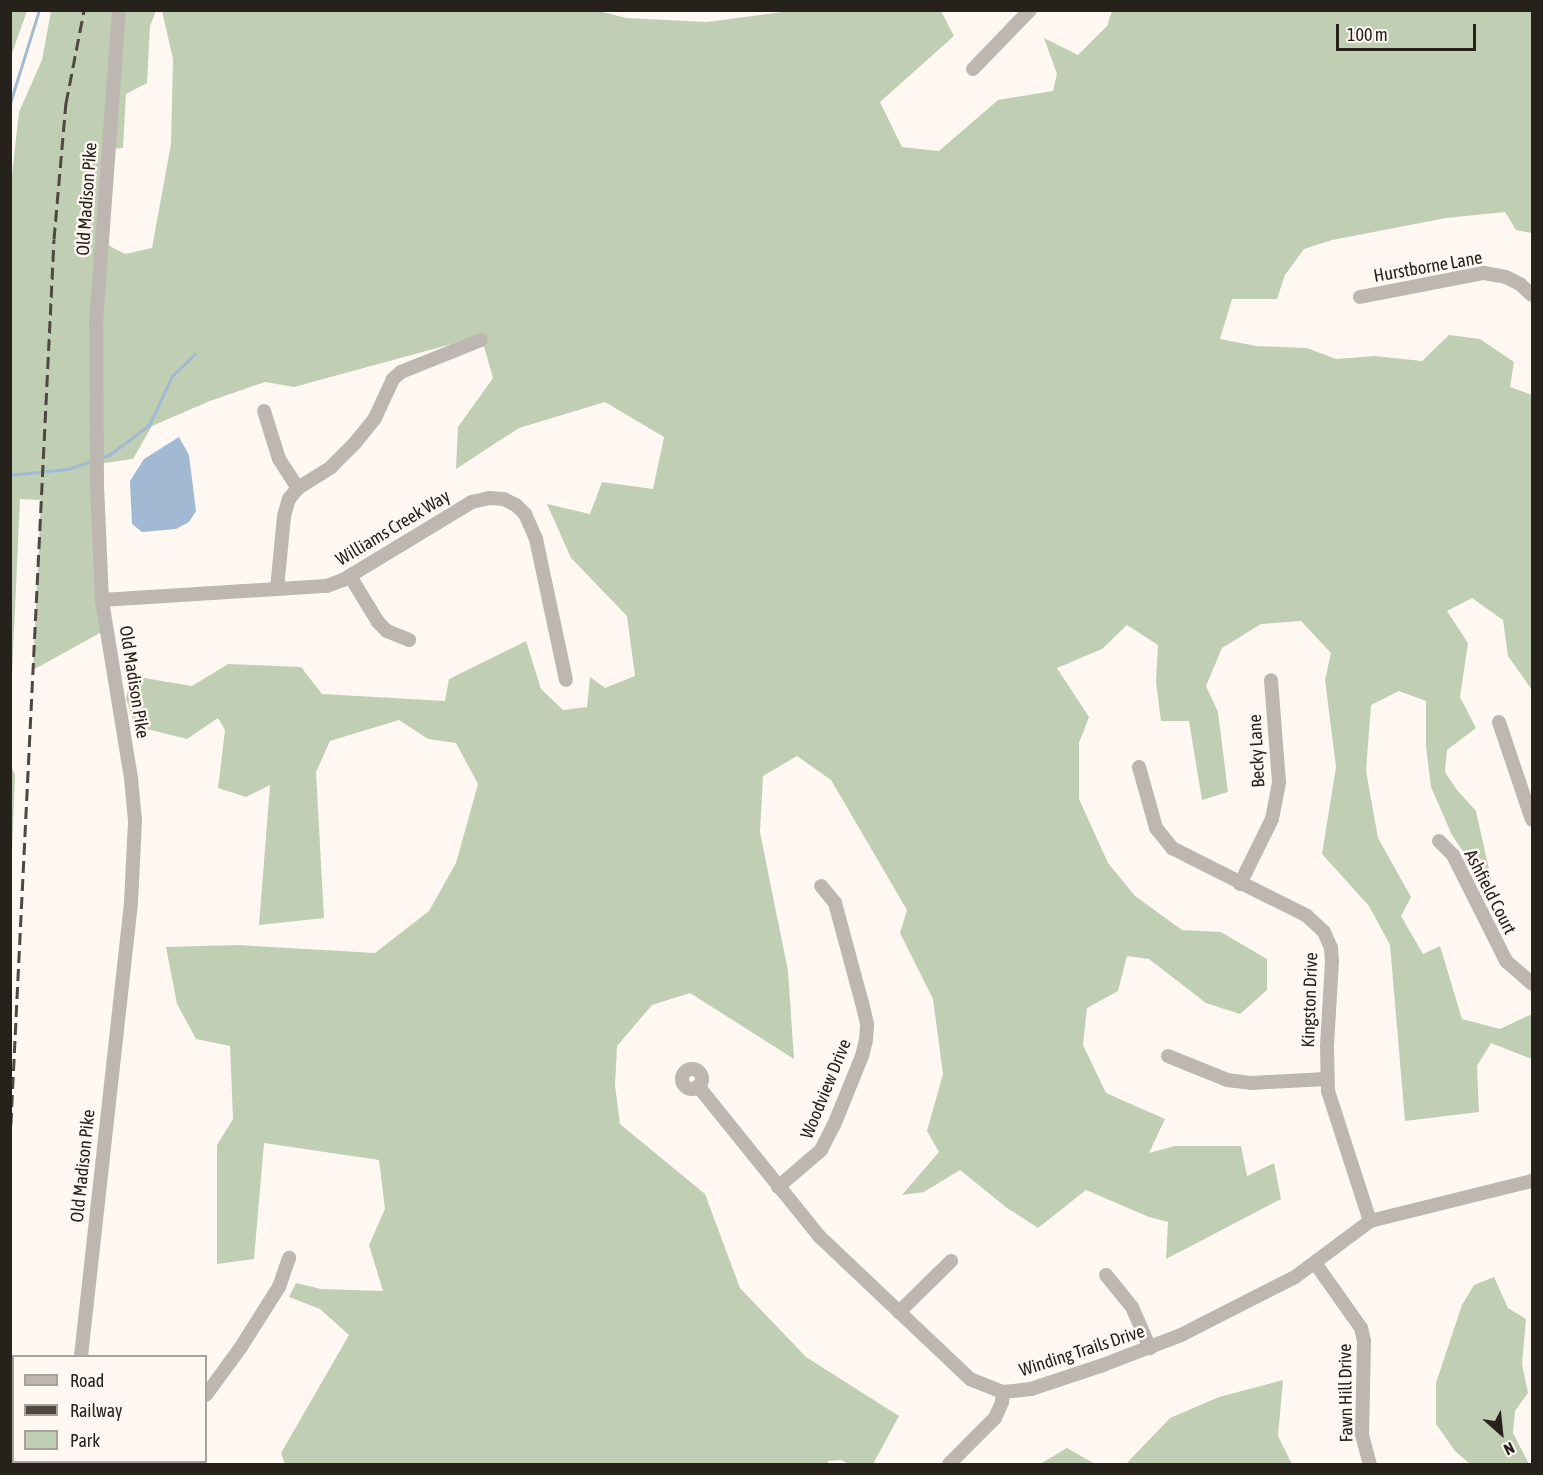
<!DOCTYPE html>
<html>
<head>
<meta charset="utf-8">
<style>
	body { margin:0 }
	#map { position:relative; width:1543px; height:1475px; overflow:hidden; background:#fff7f2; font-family:"Asap Condensed",sans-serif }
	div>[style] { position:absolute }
	.green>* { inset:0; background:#c0cfb3 }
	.water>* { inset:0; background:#a1b9d2 }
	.stream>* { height:3px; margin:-1.5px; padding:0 1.5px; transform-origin:1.5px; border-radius:1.5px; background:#a1b9d2 }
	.minor>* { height:14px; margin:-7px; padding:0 7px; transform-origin:7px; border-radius:7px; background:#beb6b1 }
	.minor>.ring { margin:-7px; padding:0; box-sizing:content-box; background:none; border:14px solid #beb6b1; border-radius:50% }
	.rail>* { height:3px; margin-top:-1.5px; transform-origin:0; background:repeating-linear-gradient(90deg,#4e4742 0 12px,transparent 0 18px) }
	span { translate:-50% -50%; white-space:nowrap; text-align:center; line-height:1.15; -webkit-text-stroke:5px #fff7f2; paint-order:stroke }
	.street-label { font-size:18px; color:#27211c }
	.frame { position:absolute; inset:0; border:12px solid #27211c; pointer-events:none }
	.legend { position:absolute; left:12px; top:1355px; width:195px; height:108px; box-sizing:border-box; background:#fff7f2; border:2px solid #a9a19c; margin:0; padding:8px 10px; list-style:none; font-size:18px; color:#27211c }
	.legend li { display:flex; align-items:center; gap:12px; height:30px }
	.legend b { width:30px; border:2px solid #a9a19c }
	.north { position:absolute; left:1471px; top:1403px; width:60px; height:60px; -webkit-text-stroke:4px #fff7f2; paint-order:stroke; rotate:153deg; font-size:16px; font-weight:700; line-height:24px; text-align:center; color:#27211c }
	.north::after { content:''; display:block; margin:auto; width:21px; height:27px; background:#27211c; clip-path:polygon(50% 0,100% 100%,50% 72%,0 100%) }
	.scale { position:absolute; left:1336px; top:24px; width:140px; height:27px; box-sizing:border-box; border:3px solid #27211c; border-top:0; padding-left:8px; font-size:18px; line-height:21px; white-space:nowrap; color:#27211c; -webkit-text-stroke:4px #fff7f2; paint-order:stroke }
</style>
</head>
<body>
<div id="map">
	<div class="green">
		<div style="clip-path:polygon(11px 10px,27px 11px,11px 56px,10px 11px)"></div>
		<div style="clip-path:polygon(595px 10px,626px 18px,707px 22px,797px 10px,941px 11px,954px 36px,880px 102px,902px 147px,939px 151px,998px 100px,1053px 91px,1057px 74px,1044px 38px,1078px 55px,1107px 26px,1112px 11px,1532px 11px,1532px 233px,1516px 230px,1505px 212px,1446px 218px,1332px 240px,1304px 249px,1285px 275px,1277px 299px,1232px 299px,1220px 339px,1256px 346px,1307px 348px,1336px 359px,1375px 356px,1422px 361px,1449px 335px,1480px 339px,1514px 362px,1510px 387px,1532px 395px,1532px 690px,1508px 656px,1503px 620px,1472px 598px,1447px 611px,1468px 643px,1460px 697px,1476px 728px,1447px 750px,1445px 772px,1457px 790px,1476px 811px,1496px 901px,1452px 835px,1431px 787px,1426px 747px,1426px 701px,1399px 691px,1371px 705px,1366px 771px,1378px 838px,1411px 897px,1401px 916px,1423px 954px,1440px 946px,1462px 1019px,1500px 1029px,1532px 1014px,1532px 1059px,1491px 1043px,1477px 1066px,1479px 1112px,1405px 1121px,1390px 945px,1369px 906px,1322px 854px,1336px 767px,1325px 680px,1331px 653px,1301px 621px,1261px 624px,1222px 648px,1206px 686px,1218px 712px,1228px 792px,1202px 800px,1189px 721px,1161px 721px,1156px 682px,1158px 645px,1127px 625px,1102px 649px,1057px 668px,1089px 717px,1079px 743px,1079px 799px,1108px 863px,1135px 896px,1182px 930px,1221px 932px,1267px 959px,1267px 990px,1240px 1014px,1206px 1003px,1149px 959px,1127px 956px,1118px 991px,1087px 1008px,1083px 1045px,1106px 1093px,1165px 1119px,1149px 1153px,1175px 1146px,1241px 1146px,1247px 1176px,1274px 1163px,1281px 1199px,1166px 1259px,1168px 1222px,1149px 1217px,1086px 1190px,1038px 1228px,1007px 1208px,960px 1170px,924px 1192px,902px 1195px,939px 1152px,927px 1131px,943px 1074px,933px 999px,900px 933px,907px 910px,831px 780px,797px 756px,763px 776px,760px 832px,788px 971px,794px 1059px,690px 993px,652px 1005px,617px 1046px,615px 1085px,620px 1124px,705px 1194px,740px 1288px,806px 1357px,899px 1416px,873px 1464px,849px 1464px,841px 1460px,828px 1461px,827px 1464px,285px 1464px,281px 1453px,349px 1335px,320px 1309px,289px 1297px,296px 1283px,321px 1289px,383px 1291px,369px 1245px,385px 1209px,379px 1160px,264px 1143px,254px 1259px,217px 1264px,217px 1145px,233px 1119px,230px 1046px,196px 1039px,177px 1004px,166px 947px,238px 945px,375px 953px,429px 911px,456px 863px,478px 784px,456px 743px,428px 739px,399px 720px,330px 741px,316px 772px,324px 918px,259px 925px,270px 785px,246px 797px,218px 788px,225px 730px,218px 718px,187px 739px,135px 726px,126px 698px,132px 676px,192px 686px,228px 664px,301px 667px,322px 694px,445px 701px,449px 679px,526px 641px,541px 689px,563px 710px,587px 707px,590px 677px,605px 688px,635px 676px,627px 616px,571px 558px,547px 504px,590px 514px,602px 482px,653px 489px,664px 437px,605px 402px,519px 428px,456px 469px,458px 427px,493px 378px,481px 336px,294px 387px,265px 382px,210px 401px,152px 426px,133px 459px,97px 464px,107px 629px,33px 670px,41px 500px,20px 499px,11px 697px,10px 192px,19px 112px,42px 60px,51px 11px,156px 11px,150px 26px,147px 83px,126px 94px,123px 148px,108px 149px,102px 242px,125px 254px,152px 248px,171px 144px,173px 59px,162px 11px)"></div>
		<div style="clip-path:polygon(11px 766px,15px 775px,11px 878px)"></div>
		<div style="clip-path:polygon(1494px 1277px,1508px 1308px,1526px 1319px,1522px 1364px,1528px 1393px,1515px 1411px,1513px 1433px,1529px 1464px,1470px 1464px,1455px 1451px,1436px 1424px,1436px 1383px,1462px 1305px,1474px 1285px)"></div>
		<div style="clip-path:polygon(1283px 1380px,1278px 1436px,1292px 1464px,1126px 1464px,1170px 1418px,1219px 1397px)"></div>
		<div style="clip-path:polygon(1067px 1448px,1095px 1464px,1040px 1464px)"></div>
	</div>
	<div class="water">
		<div style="clip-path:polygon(179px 437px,189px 455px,196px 511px,189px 522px,176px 529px,142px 532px,132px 524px,130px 481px,144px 459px)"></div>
	</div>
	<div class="stream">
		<div style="left:10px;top:103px;width:97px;rotate:-72.7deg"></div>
		<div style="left:100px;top:458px;width:9px;rotate:-18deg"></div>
		<div style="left:109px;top:455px;width:50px;rotate:-36.9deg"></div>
		<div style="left:149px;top:425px;width:54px;rotate:-64.9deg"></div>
		<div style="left:172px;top:376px;width:32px;rotate:-44deg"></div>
		<div style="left:10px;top:475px;width:58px;rotate:-5.9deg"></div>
		<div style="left:68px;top:469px;width:24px;rotate:-19deg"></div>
	</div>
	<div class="minor">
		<div style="left:973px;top:69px;width:82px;rotate:-46deg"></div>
		<div style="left:1360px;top:297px;width:126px;rotate:-11deg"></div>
		<div style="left:1484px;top:273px;width:22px;rotate:10deg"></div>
		<div style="left:1506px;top:277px;width:16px;rotate:27deg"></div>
		<div style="left:1520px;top:284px;width:16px;rotate:43deg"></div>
		<div style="left:264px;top:411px;width:50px;rotate:72.6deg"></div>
		<div style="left:279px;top:459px;width:35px;rotate:57deg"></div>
		<div style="left:350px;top:576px;width:54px;rotate:58.7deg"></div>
		<div style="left:378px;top:622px;width:13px;rotate:45deg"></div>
		<div style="left:387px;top:631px;width:24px;rotate:22deg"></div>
		<div style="left:277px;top:589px;width:73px;rotate:-84.5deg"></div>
		<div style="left:284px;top:516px;width:18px;rotate:-74deg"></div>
		<div style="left:289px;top:499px;width:14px;rotate:-51deg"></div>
		<div style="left:298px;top:488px;width:39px;rotate:-32deg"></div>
		<div style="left:331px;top:467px;width:34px;rotate:-45deg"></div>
		<div style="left:355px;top:443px;width:32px;rotate:-51deg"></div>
		<div style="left:375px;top:418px;width:43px;rotate:-65.2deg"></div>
		<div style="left:393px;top:379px;width:11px;rotate:-41deg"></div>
		<div style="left:401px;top:372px;width:86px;rotate:-21.8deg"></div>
		<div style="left:102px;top:600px;width:225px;rotate:-3.6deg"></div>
		<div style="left:327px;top:586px;width:17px;rotate:-21deg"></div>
		<div style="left:343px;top:580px;width:151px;rotate:-31.2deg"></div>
		<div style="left:472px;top:502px;width:17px;rotate:-13deg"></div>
		<div style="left:489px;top:498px;width:15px;rotate:4deg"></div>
		<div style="left:504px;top:499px;width:13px;rotate:27deg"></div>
		<div style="left:516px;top:505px;width:13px;rotate:45deg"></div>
		<div style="left:525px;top:514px;width:27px;rotate:66deg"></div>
		<div style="left:536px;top:539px;width:144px;rotate:78deg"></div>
		<div style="left:1499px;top:722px;width:103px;rotate:71.4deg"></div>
		<div style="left:1139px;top:767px;width:63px;rotate:74.4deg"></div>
		<div style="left:1156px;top:828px;width:26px;rotate:51deg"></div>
		<div style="left:1172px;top:848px;width:151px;rotate:26.7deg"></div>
		<div style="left:1307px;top:916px;width:23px;rotate:43deg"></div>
		<div style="left:1324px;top:932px;width:17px;rotate:66deg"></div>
		<div style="left:1331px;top:948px;width:13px;rotate:86deg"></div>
		<div style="left:1332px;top:961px;width:85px;rotate:93.4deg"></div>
		<div style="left:1327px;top:1046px;width:45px;rotate:88.7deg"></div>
		<div style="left:1328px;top:1091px;width:137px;rotate:72.1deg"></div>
		<div style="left:1439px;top:841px;width:20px;rotate:45deg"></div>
		<div style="left:1453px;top:855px;width:119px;rotate:63.4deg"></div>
		<div style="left:1506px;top:961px;width:35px;rotate:41deg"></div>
		<div style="left:1240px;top:884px;width:72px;rotate:-63.8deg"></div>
		<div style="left:1272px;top:819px;width:38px;rotate:-79deg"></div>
		<div style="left:1279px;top:782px;width:102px;rotate:-94.5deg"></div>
		<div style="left:1168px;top:1056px;width:64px;rotate:22.1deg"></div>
		<div style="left:1227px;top:1080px;width:24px;rotate:7deg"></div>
		<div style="left:1251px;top:1083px;width:75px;rotate:-3.1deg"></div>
		<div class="ring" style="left:682px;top:1069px;width:6px;height:6px"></div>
		<div style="left:698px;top:1086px;width:194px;rotate:51.1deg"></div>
		<div style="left:820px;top:1237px;width:207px;rotate:43.4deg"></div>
		<div style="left:970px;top:1379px;width:35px;rotate:22deg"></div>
		<div style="left:1003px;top:1392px;width:28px;rotate:-6deg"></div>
		<div style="left:1031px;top:1389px;width:76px;rotate:-18.4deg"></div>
		<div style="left:1103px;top:1365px;width:84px;rotate:-21deg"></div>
		<div style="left:1181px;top:1335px;width:128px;rotate:-27deg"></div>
		<div style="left:1295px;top:1277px;width:94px;rotate:-36.7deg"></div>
		<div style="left:1370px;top:1221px;width:167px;rotate:-13.9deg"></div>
		<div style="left:778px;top:1187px;width:57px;rotate:-40.7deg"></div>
		<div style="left:821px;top:1150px;width:28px;rotate:-63deg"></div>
		<div style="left:834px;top:1125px;width:74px;rotate:-67.9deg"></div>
		<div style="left:862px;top:1056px;width:16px;rotate:-76deg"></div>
		<div style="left:866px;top:1040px;width:16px;rotate:-86deg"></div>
		<div style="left:867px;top:1024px;width:22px;rotate:-103deg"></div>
		<div style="left:862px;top:1003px;width:104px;rotate:-105.1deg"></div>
		<div style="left:835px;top:903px;width:22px;rotate:-129deg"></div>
		<div style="left:1315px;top:1263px;width:80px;rotate:54.7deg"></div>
		<div style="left:1361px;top:1328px;width:13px;rotate:77deg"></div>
		<div style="left:1364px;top:1341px;width:94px;rotate:91.2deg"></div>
		<div style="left:1362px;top:1435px;width:30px;rotate:75deg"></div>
		<div style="left:1106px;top:1275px;width:41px;rotate:50.9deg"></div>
		<div style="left:1132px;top:1307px;width:45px;rotate:66.3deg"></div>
		<div style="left:899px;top:1312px;width:73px;rotate:-44.4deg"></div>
		<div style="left:81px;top:1356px;width:456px;rotate:-83.7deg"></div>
		<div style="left:131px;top:903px;width:82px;rotate:-87.2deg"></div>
		<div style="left:135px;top:821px;width:43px;rotate:-95.3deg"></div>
		<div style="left:131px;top:778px;width:180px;rotate:-99.3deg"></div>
		<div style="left:102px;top:600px;width:113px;rotate:-92.5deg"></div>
		<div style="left:97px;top:487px;width:164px;rotate:-90.3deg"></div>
		<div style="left:96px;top:323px;width:314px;rotate:-85.8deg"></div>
		<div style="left:206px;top:1395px;width:59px;rotate:-53.9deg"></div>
		<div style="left:241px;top:1347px;width:71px;rotate:-57.7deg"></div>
		<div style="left:279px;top:1287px;width:31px;rotate:-71deg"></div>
		<div style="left:70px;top:1464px;width:2px;rotate:-90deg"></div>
		<div style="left:949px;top:1464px;width:65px;rotate:-45deg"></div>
		<div style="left:995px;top:1418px;width:17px;rotate:-66deg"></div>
		<div style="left:1002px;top:1402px;width:10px;rotate:-84deg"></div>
	</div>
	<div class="rail">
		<div style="left:10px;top:1142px;width:904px;rotate:-87.21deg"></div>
		<div style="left:54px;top:239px;width:137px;rotate:-85deg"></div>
		<div style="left:66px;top:103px;width:95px;rotate:-79deg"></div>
	</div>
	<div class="street-label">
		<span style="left:87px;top:199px;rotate:-86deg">Old Madison Pike</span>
		<span style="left:1428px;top:267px;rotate:-10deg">Hurstborne Lane</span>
		<span style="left:393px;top:528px;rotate:-31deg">Williams Creek Way</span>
		<span style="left:134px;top:682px;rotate:81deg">Old Madison Pike</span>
		<span style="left:1257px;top:751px;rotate:-93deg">Becky Lane</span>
		<span style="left:1490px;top:892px;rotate:63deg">Ashfield Court</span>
		<span style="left:1310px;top:1000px;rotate:-88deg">Kingston Drive</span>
		<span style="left:826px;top:1089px;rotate:-68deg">Woodview Drive</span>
		<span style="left:83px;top:1166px;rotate:-84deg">Old Madison Pike</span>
		<span style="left:1082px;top:1351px;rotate:-18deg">Winding Trails Drive</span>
		<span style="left:1346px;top:1393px;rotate:-91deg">Fawn Hill Drive</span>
	</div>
	<div class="frame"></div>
	<ul class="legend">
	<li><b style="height:8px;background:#beb6b1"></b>Road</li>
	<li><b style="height:8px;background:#4e4742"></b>Railway</li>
	<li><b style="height:16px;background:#c0cfb3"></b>Park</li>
	</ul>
	<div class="north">N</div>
	<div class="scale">100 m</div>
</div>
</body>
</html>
